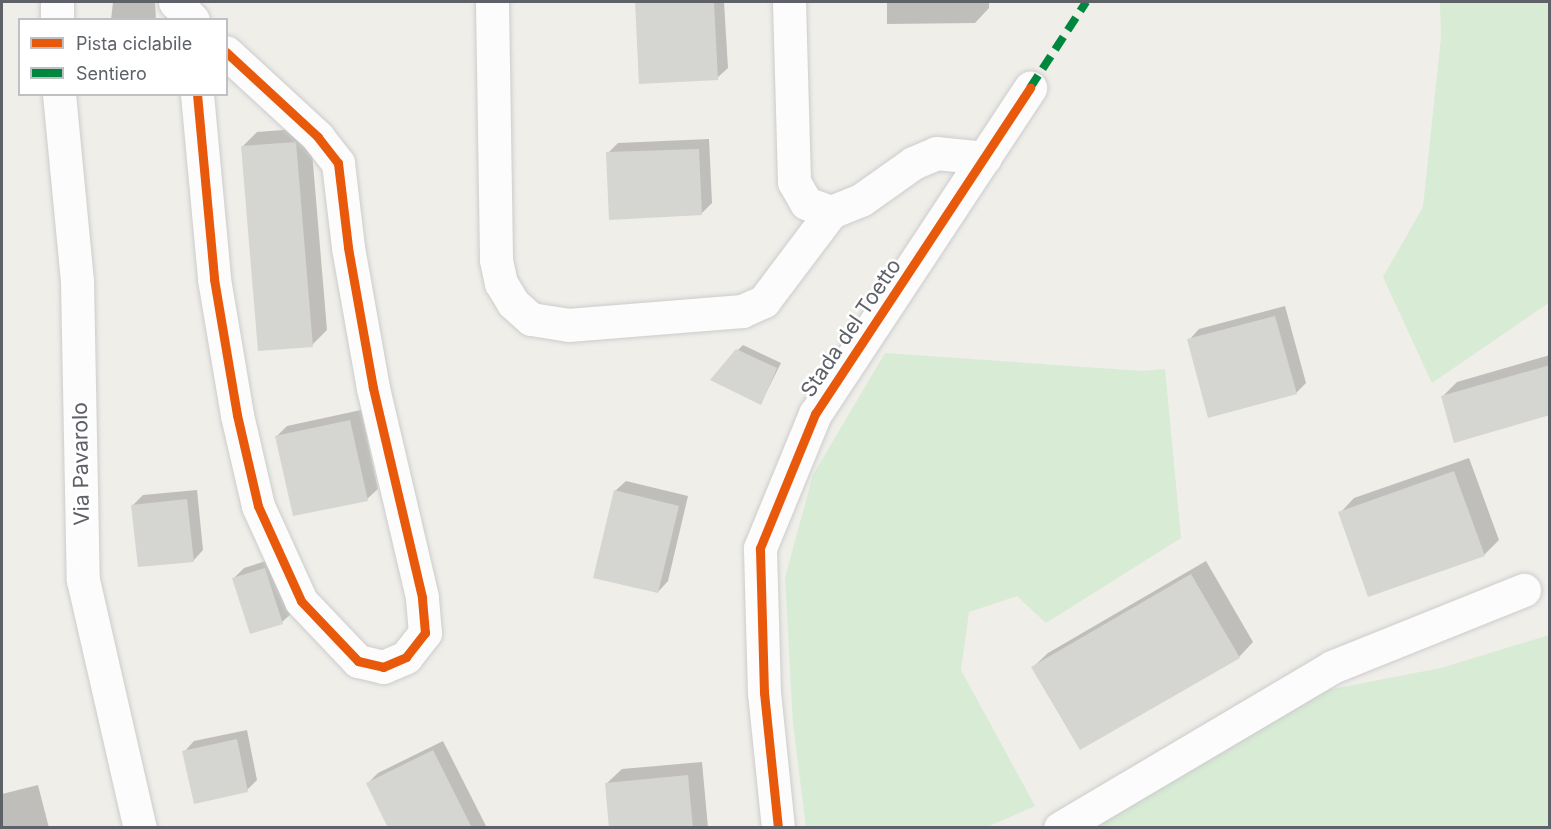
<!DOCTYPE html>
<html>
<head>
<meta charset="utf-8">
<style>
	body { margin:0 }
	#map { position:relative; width:1551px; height:829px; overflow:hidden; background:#efeee9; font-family:Inter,sans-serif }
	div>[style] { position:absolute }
	.green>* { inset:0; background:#d7ebd5 }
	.shadow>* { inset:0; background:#0003 }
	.building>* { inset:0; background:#d5d5d2 }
	.roads { filter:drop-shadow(0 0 2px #ccc) drop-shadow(0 0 2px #ccc) }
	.street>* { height:33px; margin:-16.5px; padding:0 16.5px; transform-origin:16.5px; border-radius:16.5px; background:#fdfcfc }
	.secondary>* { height:33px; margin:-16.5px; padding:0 16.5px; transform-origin:16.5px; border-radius:16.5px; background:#fdfcfc }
	.quiet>* { height:8px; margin-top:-4px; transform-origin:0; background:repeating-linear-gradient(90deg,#00873e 0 15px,transparent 0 23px) }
	.cycleway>* { height:9px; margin:-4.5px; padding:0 4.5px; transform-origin:4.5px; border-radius:4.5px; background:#e8590c }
	span { translate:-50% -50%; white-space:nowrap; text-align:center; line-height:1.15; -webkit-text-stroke:5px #fff; paint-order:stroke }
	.street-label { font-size:21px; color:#5e6268 }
	.frame { position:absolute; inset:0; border:3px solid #5e6268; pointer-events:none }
	.legend { position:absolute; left:18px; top:18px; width:210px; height:78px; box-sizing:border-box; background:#fff; border:2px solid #bfc0c3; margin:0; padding:8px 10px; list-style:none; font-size:18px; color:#5e6268 }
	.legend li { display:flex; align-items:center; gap:12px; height:30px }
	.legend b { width:30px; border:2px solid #bfc0c3 }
</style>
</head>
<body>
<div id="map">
	<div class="green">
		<div style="clip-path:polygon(1440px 2px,1549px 2px,1550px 302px,1432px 383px,1383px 277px,1423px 207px,1441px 38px)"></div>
		<div style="clip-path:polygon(885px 353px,1142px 371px,1165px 369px,1181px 538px,1046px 623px,1017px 596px,969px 612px,961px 670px,1035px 806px,987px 827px,806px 827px,793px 724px,785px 578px,813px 475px)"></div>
		<div style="clip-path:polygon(1549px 635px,1549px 827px,1076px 828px,1306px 694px,1441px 668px)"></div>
	</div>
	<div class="shadow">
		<div style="clip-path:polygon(113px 2px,155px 2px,156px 20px,111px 20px)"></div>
		<div style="clip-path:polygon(636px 2px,724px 2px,728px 68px,717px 78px,640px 82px)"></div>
		<div style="clip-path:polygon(887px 2px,989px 2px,989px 8px,975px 23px,887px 24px)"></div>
		<div style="clip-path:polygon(310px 128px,327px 330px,312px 345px,242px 147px,257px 132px)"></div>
		<div style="clip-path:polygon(709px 139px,712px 203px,701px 214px,608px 153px,618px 143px)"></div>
		<div style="clip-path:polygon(1285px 306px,1306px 383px,1296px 393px,1189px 340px,1199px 329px)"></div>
		<div style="clip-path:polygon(743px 345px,781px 363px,761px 403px,738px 350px)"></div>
		<div style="clip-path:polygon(1550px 355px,1550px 413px,1443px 396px,1457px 382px)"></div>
		<div style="clip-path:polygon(361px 410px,378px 489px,367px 499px,277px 436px,287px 426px)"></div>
		<div style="clip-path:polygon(1469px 458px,1499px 540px,1484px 555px,1340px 513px,1354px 498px)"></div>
		<div style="clip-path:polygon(626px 481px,688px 496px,668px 581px,658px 592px,615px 491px)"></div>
		<div style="clip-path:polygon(197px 490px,203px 550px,193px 561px,133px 505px,143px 495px)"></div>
		<div style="clip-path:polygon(275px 558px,293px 612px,282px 622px,234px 578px,244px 568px)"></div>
		<div style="clip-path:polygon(1206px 561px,1253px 642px,1239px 657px,1033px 667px,1048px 653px)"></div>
		<div style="clip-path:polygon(247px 730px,257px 780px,247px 790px,184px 752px,194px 741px)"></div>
		<div style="clip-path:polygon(443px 741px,487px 828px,389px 828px,367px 784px,378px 773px)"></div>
		<div style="clip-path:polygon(702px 762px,708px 828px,611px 828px,607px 783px,622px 769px)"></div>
		<div style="clip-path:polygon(38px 785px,49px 828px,2px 828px,2px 794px)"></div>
	</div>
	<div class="building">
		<div style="clip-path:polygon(635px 2px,714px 2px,718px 80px,639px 84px)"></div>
		<div style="clip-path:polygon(296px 142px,313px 347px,258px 351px,241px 146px)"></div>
		<div style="clip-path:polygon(699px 149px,702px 215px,609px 220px,606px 152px)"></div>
		<div style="clip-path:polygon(1275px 316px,1297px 394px,1208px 418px,1187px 339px)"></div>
		<div style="clip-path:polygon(736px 349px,777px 368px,761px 405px,710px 380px)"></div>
		<div style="clip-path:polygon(1550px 365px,1550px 415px,1454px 443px,1441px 396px)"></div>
		<div style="clip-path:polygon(350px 420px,368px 501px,293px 516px,275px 436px)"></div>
		<div style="clip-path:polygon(1454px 471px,1485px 556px,1368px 597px,1338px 512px)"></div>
		<div style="clip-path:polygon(614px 490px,679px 506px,658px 593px,593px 578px)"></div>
		<div style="clip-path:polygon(187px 499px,194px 562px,138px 567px,131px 505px)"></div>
		<div style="clip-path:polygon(265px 568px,283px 624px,250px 634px,232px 578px)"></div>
		<div style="clip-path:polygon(1191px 574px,1240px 658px,1080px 750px,1031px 667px)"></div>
		<div style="clip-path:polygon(237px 739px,248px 792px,194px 804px,182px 751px)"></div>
		<div style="clip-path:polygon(433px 750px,472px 828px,388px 828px,366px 783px)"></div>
		<div style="clip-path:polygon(688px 775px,693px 828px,609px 828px,605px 783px)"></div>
	</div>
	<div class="roads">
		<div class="street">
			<div style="left:175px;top:2px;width:25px;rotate:45deg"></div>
			<div style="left:492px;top:2px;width:258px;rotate:89.1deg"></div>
			<div style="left:496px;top:260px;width:24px;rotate:78deg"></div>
			<div style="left:501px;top:283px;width:23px;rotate:59deg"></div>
			<div style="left:513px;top:303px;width:24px;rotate:42deg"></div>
			<div style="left:531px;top:319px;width:37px;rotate:9deg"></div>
			<div style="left:568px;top:325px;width:175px;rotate:-4.6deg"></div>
			<div style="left:742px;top:311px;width:24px;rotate:-24deg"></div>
			<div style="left:764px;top:301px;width:111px;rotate:-53deg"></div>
			<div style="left:789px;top:2px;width:180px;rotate:88.4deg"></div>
			<div style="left:794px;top:182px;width:24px;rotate:60deg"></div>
			<div style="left:806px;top:203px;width:27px;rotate:20deg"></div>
			<div style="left:831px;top:212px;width:32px;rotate:-22deg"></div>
			<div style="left:861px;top:200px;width:64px;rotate:-35.4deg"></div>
			<div style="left:913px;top:163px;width:25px;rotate:-23deg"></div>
			<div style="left:936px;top:153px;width:49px;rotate:5.8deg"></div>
			<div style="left:197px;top:94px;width:186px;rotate:84.7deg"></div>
			<div style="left:214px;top:279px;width:138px;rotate:80.4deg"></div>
			<div style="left:237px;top:415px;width:93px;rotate:77deg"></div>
			<div style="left:258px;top:506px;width:104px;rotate:65.6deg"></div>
			<div style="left:301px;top:601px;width:83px;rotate:46.5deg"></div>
			<div style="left:358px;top:661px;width:26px;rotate:13deg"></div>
			<div style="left:383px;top:667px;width:25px;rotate:-23deg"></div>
			<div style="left:406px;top:657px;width:31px;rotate:-52deg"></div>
			<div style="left:425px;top:633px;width:36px;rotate:-95deg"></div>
			<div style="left:422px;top:597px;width:215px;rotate:-103.2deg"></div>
			<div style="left:373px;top:388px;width:143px;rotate:-100.1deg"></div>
			<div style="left:348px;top:247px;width:85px;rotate:-96.8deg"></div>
			<div style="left:338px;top:163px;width:33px;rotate:-128deg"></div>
			<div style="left:318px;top:137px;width:125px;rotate:-137.3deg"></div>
			<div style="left:778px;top:828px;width:136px;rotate:-95.9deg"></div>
			<div style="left:764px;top:693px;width:145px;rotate:-91.6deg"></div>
			<div style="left:760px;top:548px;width:145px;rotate:-67.7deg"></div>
			<div style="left:815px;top:414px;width:391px;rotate:-56.6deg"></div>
			<div style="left:1060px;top:828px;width:316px;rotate:-30.6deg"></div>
			<div style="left:1332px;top:667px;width:207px;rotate:-21.9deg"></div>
		</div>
		<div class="secondary">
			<div style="left:57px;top:20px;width:18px;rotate:-90deg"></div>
			<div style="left:59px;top:94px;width:188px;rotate:84.5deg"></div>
			<div style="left:77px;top:281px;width:299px;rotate:88.9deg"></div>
			<div style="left:83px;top:580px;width:254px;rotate:77.1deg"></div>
		</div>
	</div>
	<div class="quiet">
		<div style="left:1030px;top:88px;width:103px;rotate:-56.9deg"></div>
	</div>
	<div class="cycleway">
		<div style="left:197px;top:94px;width:186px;rotate:84.7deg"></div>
		<div style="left:214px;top:279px;width:138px;rotate:80.4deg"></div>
		<div style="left:237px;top:415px;width:93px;rotate:77deg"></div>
		<div style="left:258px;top:506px;width:104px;rotate:65.6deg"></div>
		<div style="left:301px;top:601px;width:83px;rotate:46.5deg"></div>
		<div style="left:358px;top:661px;width:26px;rotate:13deg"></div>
		<div style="left:383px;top:667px;width:25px;rotate:-23deg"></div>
		<div style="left:406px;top:657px;width:31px;rotate:-52deg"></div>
		<div style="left:425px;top:633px;width:36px;rotate:-95deg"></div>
		<div style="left:422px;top:597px;width:215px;rotate:-103.2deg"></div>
		<div style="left:373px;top:388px;width:143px;rotate:-100.1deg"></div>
		<div style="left:348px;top:247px;width:85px;rotate:-96.8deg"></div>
		<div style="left:338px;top:163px;width:33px;rotate:-128deg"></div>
		<div style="left:318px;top:137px;width:125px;rotate:-137.3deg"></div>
		<div style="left:778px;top:828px;width:136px;rotate:-95.9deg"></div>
		<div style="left:764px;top:693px;width:145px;rotate:-91.6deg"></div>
		<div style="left:760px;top:548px;width:145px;rotate:-67.7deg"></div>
		<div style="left:815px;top:414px;width:391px;rotate:-56.6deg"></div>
	</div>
	<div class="street-label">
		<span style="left:851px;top:328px;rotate:-56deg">Stada del Toetto</span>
		<span style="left:81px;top:464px;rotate:-91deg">Via Pavarolo</span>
	</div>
	<div class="frame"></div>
	<ul class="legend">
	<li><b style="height:8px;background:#e8590c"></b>Pista ciclabile</li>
	<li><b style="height:8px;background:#00873e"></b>Sentiero</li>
	</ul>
</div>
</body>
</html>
